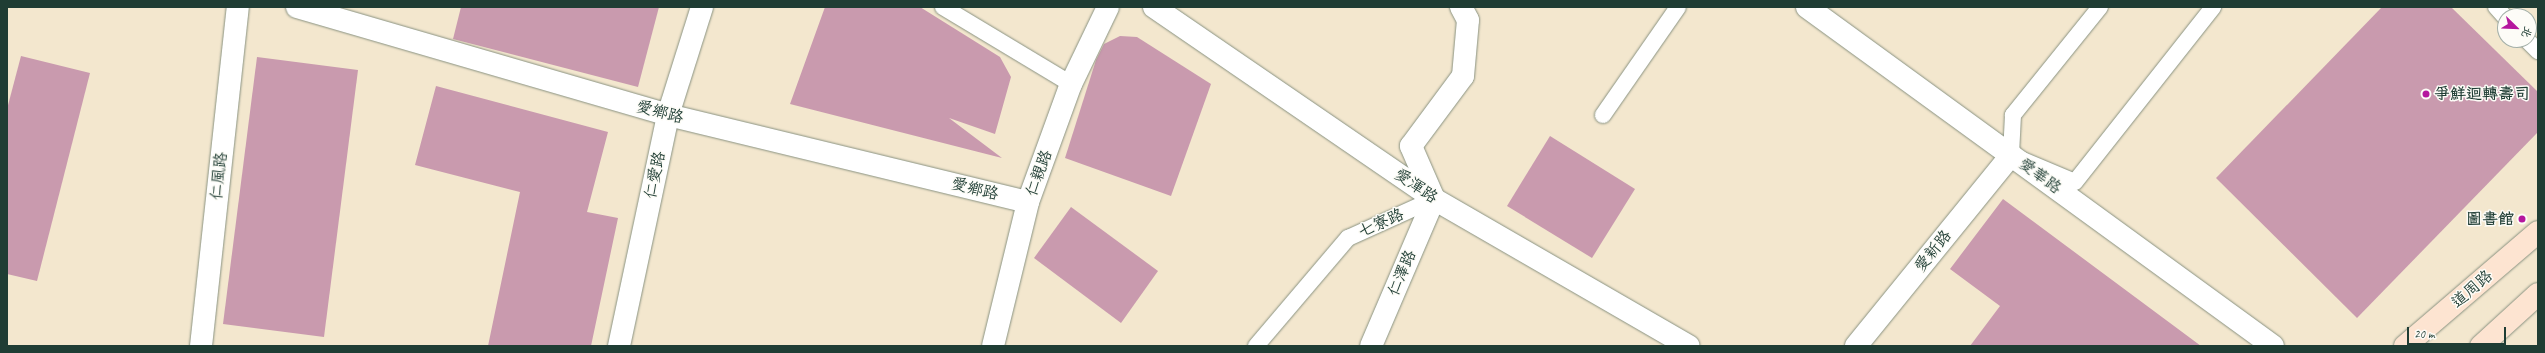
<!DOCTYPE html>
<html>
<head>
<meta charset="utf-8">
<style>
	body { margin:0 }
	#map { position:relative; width:2545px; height:353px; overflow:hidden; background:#f3e7ce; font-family:Caveat,"LXGW WenKai TC",sans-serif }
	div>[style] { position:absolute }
	.building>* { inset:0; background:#c99aae }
	.roads { filter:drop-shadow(0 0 1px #899281) drop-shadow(0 0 1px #899281) }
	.service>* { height:16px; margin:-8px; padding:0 8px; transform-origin:8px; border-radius:8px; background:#fff }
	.minor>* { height:22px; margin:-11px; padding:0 11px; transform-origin:11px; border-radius:11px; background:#fff }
	.secondary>* { height:22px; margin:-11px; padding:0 11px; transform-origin:11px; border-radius:11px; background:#fde4d1 }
	.dots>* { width:11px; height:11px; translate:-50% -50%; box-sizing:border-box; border:2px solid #fdfcf7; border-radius:50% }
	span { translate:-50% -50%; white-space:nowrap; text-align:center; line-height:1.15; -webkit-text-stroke:3px #fdfcf7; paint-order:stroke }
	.poi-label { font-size:16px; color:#1f3d34; font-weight:700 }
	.left { translate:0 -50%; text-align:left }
	.right { translate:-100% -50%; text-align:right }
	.street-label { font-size:16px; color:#1f3d34 }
	.frame { position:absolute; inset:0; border:8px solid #1f3d34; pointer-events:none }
	.north { position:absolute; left:2497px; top:8px; width:40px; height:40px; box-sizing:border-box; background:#fdfcf7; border:1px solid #a4b0a9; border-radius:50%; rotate:113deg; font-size:11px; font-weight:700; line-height:16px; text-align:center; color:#1f3d34 }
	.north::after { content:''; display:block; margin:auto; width:14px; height:18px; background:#b5179e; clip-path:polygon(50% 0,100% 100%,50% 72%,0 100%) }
	.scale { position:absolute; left:2407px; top:327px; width:99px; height:18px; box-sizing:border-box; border:2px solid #1f3d34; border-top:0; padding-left:5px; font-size:12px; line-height:14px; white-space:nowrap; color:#1f3d34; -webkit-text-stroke:3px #fdfcf7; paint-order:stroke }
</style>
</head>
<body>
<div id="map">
	<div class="building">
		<div style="clip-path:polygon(461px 7px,659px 7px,638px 87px,453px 39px)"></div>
		<div style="clip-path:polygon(825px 7px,920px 7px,1000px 57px,1011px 77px,995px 134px,949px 118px,1002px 158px,790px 104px)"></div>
		<div style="clip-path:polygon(2382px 7px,2451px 7px,2538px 92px,2538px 132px,2357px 318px,2216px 178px)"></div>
		<div style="clip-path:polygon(1120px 36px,1137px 37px,1211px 84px,1171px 196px,1065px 158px,1096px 60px,1104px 44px)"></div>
		<div style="clip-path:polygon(21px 56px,90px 73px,37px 281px,7px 274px,7px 109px)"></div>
		<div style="clip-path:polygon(257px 57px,358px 70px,324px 337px,223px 324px)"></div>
		<div style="clip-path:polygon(436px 86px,608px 132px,587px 212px,618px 218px,591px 346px,488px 346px,520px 192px,415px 165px)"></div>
		<div style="clip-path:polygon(1550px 136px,1635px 189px,1592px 258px,1507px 206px)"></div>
		<div style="clip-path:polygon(2003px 199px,2201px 346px,1970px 346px,2000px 306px,1950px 269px)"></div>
		<div style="clip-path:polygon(1071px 207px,1158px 271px,1121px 323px,1034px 258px)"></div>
	</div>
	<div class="roads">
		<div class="service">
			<div style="left:943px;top:7px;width:149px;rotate:31deg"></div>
			<div style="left:2100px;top:7px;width:139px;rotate:128.9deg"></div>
			<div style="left:2013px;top:115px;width:40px;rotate:92.9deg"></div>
			<div style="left:2011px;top:155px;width:69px;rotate:22.9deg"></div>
			<div style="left:2075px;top:182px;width:223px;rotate:-51.7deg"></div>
			<div style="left:2496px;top:7px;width:13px;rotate:48deg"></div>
			<div style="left:2527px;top:40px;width:16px;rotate:45deg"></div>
			<div style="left:1603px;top:115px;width:131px;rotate:-55.2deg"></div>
			<div style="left:1256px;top:346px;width:142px;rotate:-49.6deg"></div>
			<div style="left:1348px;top:238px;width:94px;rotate:-24.4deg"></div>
		</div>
		<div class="minor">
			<div style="left:297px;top:7px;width:386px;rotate:16.2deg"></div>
			<div style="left:668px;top:115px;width:370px;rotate:13.6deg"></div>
			<div style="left:1154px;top:7px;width:340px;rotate:34.4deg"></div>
			<div style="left:1434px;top:199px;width:294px;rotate:30deg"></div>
			<div style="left:1807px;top:7px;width:576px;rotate:36.03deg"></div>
			<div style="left:201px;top:346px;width:341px;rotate:-83.8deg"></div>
			<div style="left:619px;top:346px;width:236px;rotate:-78deg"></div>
			<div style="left:668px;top:115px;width:113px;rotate:-72.5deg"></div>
			<div style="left:993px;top:346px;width:148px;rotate:-76.3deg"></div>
			<div style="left:1028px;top:202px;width:126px;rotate:-70deg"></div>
			<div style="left:1071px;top:84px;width:85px;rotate:-64.3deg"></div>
			<div style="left:1371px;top:346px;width:160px;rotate:-66.8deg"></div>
			<div style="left:1434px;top:199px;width:58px;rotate:-113.5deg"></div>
			<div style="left:1411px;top:146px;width:87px;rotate:-53.4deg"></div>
			<div style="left:1463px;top:76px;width:56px;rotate:-84.9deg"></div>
			<div style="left:1468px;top:20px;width:15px;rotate:-118deg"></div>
			<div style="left:1856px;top:346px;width:246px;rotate:-50.9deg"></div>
		</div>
		<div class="secondary">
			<div style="left:2405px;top:346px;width:175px;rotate:-40.6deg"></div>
			<div style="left:2481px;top:346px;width:77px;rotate:-42.4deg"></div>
		</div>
	</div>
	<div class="dots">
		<div style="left:2426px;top:94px;background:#b5179e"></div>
		<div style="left:2522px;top:219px;background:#b5179e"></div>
	</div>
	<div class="poi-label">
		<span class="left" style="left:2434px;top:94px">爭鮮迴轉壽司</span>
		<span class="right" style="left:2514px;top:219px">圖書館</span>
	</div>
	<div class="street-label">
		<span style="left:660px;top:112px;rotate:15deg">愛鄉路</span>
		<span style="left:1039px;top:173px;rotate:-70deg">仁親路</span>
		<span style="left:655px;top:175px;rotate:-78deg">仁愛路</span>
		<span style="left:219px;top:176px;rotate:-84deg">仁風路</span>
		<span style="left:2040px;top:176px;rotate:36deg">愛華路</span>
		<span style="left:1416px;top:186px;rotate:34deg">愛渾路</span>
		<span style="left:975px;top:189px;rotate:14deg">愛鄉路</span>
		<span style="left:1381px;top:223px;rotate:-24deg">七寮路</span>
		<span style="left:1933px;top:251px;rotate:-51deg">愛新路</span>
		<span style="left:1402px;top:273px;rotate:-67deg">仁澤路</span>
		<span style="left:2472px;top:289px;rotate:-41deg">道周路</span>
	</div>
	<div class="frame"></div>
	<div class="north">北</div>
	<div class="scale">20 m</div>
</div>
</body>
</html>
